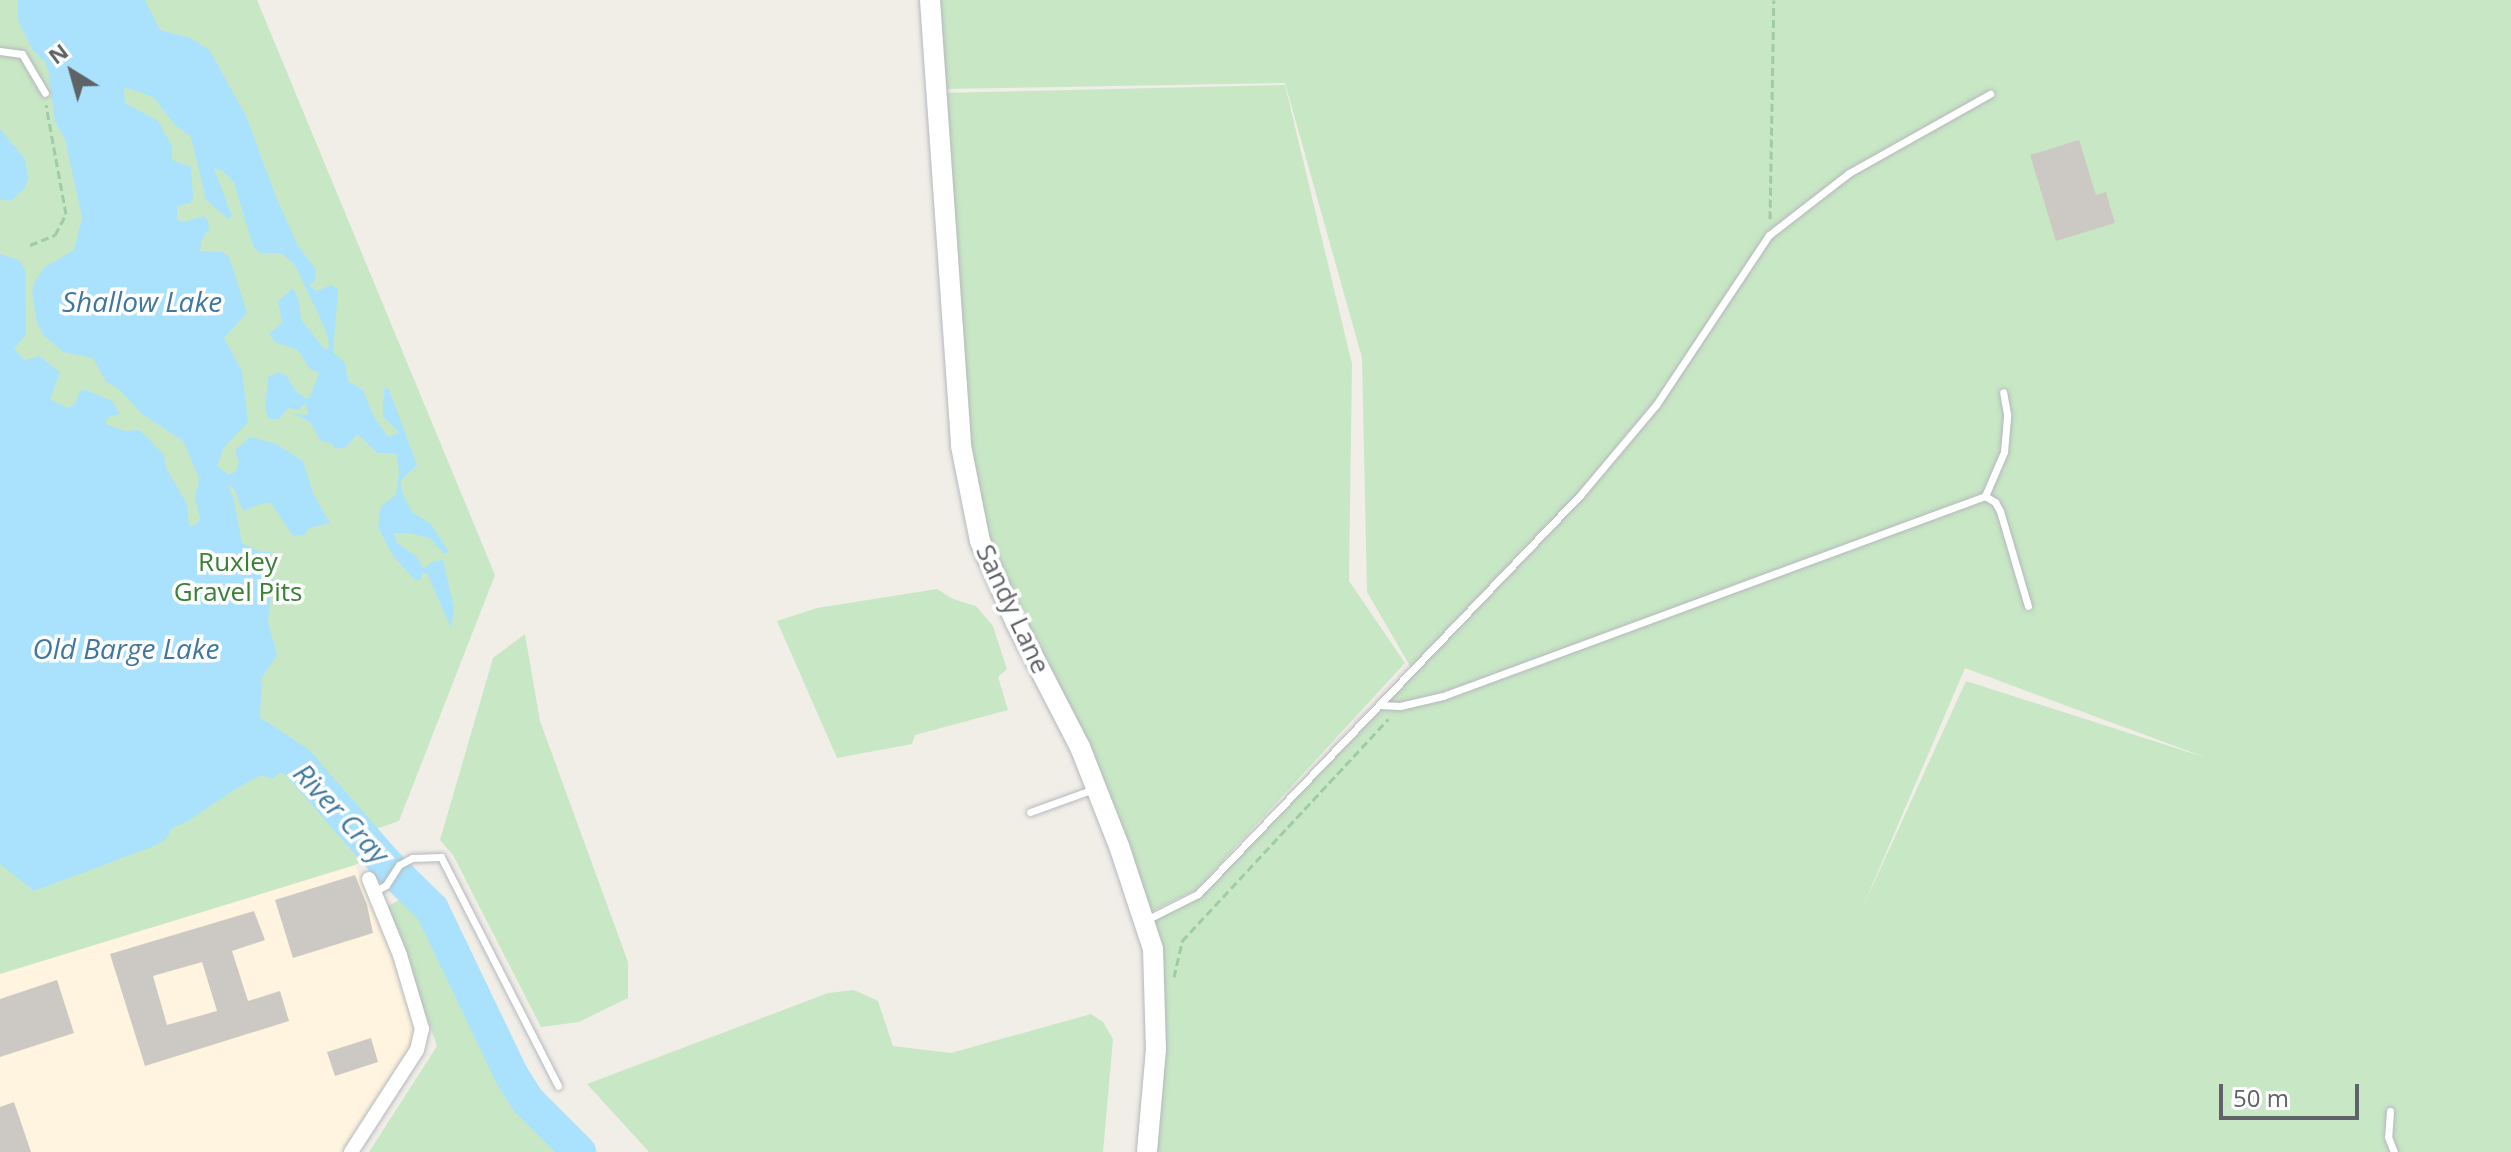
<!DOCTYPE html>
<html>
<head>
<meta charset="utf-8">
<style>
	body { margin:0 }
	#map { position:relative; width:2511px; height:1152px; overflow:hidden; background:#f1eee8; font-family:"Open Sans",sans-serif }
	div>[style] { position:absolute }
	.commercial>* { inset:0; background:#fef4df }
	.green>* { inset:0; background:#c8e7c5 }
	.water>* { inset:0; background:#aae2fe }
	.river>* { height:34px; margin:-17px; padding:0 17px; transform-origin:17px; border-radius:17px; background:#aae2fe }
	.building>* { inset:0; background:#ccc9c4 }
	.path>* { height:3px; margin-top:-1.5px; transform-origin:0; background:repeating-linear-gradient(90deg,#9fcba7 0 8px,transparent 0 12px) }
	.roads { filter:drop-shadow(0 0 2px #b5b8bc) drop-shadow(0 0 2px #b5b8bc) }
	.lane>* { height:7px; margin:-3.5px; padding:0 3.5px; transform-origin:3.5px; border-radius:3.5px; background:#fff }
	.street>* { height:14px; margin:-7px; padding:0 7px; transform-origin:7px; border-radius:7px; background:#fff }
	.secondary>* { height:20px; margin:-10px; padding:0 10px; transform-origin:10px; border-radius:10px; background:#fff }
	span { translate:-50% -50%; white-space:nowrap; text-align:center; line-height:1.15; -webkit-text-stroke:7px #fff; paint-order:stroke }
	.park-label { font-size:26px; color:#398134 }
	.street-label { font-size:26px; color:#5f6367 }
	.water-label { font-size:28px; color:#3f77a0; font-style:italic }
	.north { position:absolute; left:32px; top:32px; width:80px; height:80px; -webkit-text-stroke:6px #fff; paint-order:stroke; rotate:323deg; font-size:22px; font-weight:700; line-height:32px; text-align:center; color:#5f6367 }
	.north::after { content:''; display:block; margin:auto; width:28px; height:36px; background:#5f6367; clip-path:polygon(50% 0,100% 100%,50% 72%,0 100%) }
	.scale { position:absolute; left:2219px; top:1084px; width:140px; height:36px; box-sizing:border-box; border:4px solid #5f6367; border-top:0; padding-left:10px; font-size:24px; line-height:28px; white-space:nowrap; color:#5f6367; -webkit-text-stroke:6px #fff; paint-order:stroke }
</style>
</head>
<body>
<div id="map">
	<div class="commercial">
		<div style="clip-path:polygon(355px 865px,396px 957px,417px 1030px,414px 1051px,347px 1152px,0 1152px,0 974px)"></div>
	</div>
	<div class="green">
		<div style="clip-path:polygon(0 0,257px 0,495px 575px,399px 821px,346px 839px,369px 857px,355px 865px,0 974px)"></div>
		<div style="clip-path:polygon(evenodd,936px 0,2511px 0,2511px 1152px,1148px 1152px,1151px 922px,1202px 895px,1414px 673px,1367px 592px,1362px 358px,1285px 83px,941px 89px,936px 0,1965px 668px,2207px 758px,1966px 681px,1862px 909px,1965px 668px)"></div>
		<div style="clip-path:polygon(1285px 85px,1352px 364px,1349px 581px,1405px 663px,1196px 890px,1146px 914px,982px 540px,963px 445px,939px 93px)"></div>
		<div style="clip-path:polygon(937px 589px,953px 599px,976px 606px,993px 626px,1007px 669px,998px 677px,1008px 710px,915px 735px,912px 744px,837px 758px,777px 621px,817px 608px)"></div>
		<div style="clip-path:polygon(525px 634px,540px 721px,628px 962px,628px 998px,579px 1022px,541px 1027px,453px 855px,440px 840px,493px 658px)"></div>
		<div style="clip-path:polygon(410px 894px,424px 911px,509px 1079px,529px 1110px,571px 1152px,369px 1152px,437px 1046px,388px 906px)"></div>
		<div style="clip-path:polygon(854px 990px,878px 1001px,893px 1046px,951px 1053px,1091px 1014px,1103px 1022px,1113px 1039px,1103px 1152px,649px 1152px,587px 1084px,828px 993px)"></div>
	</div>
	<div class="water">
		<div style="clip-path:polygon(18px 0,145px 0,160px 30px,191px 38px,210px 51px,246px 116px,276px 197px,297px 244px,316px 270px,315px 280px,309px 286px,317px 291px,331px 285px,338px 289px,333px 352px,345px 363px,348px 381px,363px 390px,373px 415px,388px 437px,399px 432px,383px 417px,384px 388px,389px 389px,417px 465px,400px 481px,402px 492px,412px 512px,431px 524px,449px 552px,444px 554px,430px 538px,408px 533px,394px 533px,397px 543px,416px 556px,424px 569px,433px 561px,443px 560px,454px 608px,451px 628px,427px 573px,423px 572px,420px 580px,415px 580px,393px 556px,378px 527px,381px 506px,396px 495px,399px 472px,396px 453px,377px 453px,358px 434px,346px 447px,335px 449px,332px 444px,321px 441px,310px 422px,294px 414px,308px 415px,306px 403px,298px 410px,288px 408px,279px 419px,269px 419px,265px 409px,268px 377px,279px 372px,287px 376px,295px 390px,306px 399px,310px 397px,319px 373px,310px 369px,297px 349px,276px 343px,269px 334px,282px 322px,278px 301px,293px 288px,299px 301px,301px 319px,325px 350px,329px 347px,328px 337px,320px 318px,295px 265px,281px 253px,260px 253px,253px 246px,234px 183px,223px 171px,214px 168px,232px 216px,228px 219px,206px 200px,191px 137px,175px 125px,153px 97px,124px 87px,125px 103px,158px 121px,172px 146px,172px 160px,191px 167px,193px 197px,190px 203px,177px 206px,177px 219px,183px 222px,203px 216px,208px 220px,209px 228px,201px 241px,200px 251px,223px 252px,229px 257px,247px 313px,224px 338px,242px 371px,248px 422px,224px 447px,217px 466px,228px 474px,234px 473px,239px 463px,235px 450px,250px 437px,276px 444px,303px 461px,313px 493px,330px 523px,309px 528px,304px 535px,293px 536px,271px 503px,263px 503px,243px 511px,234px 489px,227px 485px,233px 496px,242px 543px,261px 552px,272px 552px,267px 559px,273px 576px,268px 622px,277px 655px,262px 677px,260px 716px,265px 726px,302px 757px,272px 779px,261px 775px,234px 790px,188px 821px,172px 828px,166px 839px,154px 846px,34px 891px,0 864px,0 254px,19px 260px,25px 270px,26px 334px,14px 349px,24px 360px,40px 356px,60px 373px,50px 399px,67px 408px,75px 404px,80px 391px,86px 390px,112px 401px,120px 414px,108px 417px,105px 424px,125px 431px,139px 430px,146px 436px,164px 455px,166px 468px,187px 504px,189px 525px,195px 525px,200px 519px,195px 498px,199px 478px,183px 441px,142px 414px,119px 389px,106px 382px,93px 358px,63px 352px,44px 336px,37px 323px,32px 293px,35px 281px,45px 267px,74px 250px,82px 218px,65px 139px,55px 122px,48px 69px,45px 62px,33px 51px,18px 20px)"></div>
		<div style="clip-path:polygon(0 129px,25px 159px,28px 178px,25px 188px,11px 201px,0 199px)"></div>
	</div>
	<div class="river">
		<div style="left:256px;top:735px;width:50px;rotate:33.7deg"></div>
		<div style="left:298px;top:763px;width:135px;rotate:48.9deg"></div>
		<div style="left:387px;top:865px;width:63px;rotate:44.4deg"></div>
		<div style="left:432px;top:909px;width:183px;rotate:64.4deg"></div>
		<div style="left:511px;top:1074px;width:31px;rotate:58deg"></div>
		<div style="left:527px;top:1100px;width:74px;rotate:45deg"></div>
	</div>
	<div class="building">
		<div style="clip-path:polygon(2079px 140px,2096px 195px,2106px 192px,2115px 223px,2056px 241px,2030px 155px)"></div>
		<div style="clip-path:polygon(355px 875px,367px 905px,373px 933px,293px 958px,275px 900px)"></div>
		<div style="clip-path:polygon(evenodd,254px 911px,265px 940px,232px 951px,248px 1001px,280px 991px,289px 1021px,145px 1066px,110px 954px,254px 911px,202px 962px,217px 1011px,167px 1025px,153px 976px,202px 962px)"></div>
		<div style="clip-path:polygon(57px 980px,74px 1033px,0 1057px,0 999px)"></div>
		<div style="clip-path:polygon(371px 1038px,378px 1062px,335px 1076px,327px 1052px)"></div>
		<div style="clip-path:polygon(14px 1102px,31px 1152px,0 1152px,0 1107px)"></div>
	</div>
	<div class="path">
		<div style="left:1770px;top:219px;width:219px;rotate:-89deg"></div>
		<div style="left:30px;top:245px;width:27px;rotate:-22deg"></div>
		<div style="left:55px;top:235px;width:24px;rotate:-62deg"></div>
		<div style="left:66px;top:214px;width:111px;rotate:-100.4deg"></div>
		<div style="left:1174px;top:977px;width:37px;rotate:-77deg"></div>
		<div style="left:1182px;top:941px;width:303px;rotate:-47.1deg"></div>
	</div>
	<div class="roads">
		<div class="lane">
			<div style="left:0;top:51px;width:22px;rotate:8deg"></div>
			<div style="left:22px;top:54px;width:45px;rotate:59.5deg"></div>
			<div style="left:1985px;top:496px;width:48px;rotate:-66.6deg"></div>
			<div style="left:2004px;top:452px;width:38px;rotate:-85deg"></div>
			<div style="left:2007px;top:414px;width:22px;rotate:-100deg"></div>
			<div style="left:1379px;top:705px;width:21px;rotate:3deg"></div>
			<div style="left:1400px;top:706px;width:44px;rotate:-13.1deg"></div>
			<div style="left:1443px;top:696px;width:578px;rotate:-20.25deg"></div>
			<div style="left:1985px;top:496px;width:12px;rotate:31deg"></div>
			<div style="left:1995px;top:502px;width:10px;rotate:61deg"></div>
			<div style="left:2000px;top:511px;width:99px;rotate:73.6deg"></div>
			<div style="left:1030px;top:812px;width:68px;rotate:-19.8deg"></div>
			<div style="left:374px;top:892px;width:14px;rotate:-30deg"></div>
			<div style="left:386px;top:885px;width:24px;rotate:-57deg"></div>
			<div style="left:399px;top:865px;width:15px;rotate:-28deg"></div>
			<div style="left:412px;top:858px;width:29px;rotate:-2deg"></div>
			<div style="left:441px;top:857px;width:257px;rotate:62.9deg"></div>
			<div style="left:1146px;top:920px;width:58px;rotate:-26.6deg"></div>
			<div style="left:1198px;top:894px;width:554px;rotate:-46.24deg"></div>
			<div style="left:1581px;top:494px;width:116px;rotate:-49.9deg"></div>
			<div style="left:1656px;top:405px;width:204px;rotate:-56.4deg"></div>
			<div style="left:1769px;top:235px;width:101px;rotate:-37.8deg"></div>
			<div style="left:1849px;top:173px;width:162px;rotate:-29.3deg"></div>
			<div style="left:2390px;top:1111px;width:26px;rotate:94deg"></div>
			<div style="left:2388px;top:1137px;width:16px;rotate:68deg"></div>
		</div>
		<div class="street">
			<div style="left:351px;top:1152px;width:121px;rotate:-57.1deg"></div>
			<div style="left:417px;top:1050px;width:22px;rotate:-77deg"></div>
			<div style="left:422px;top:1029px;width:77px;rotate:-106.6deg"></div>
			<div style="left:400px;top:955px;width:82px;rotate:-112.2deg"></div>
		</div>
		<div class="secondary">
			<div style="left:930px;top:0;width:447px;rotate:86deg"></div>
			<div style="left:961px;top:446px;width:97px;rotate:78.7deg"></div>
			<div style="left:980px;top:541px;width:90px;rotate:66.3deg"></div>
			<div style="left:1016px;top:623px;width:140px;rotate:62.7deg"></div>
			<div style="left:1080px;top:747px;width:106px;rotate:68.5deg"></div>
			<div style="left:1119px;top:846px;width:108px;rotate:71.7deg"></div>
			<div style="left:1153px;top:949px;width:100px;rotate:88.3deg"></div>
			<div style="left:1156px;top:1049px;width:103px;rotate:95deg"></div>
		</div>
	</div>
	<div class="park-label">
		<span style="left:238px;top:577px">Ruxley<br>Gravel Pits</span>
	</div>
	<div class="street-label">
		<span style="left:1013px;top:609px;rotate:65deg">Sandy Lane</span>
	</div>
	<div class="water-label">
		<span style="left:142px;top:301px">Shallow Lake</span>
		<span style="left:126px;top:648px">Old Barge Lake</span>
		<span style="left:342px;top:813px;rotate:47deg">River Cray</span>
	</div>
	<div class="north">N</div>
	<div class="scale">50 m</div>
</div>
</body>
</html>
